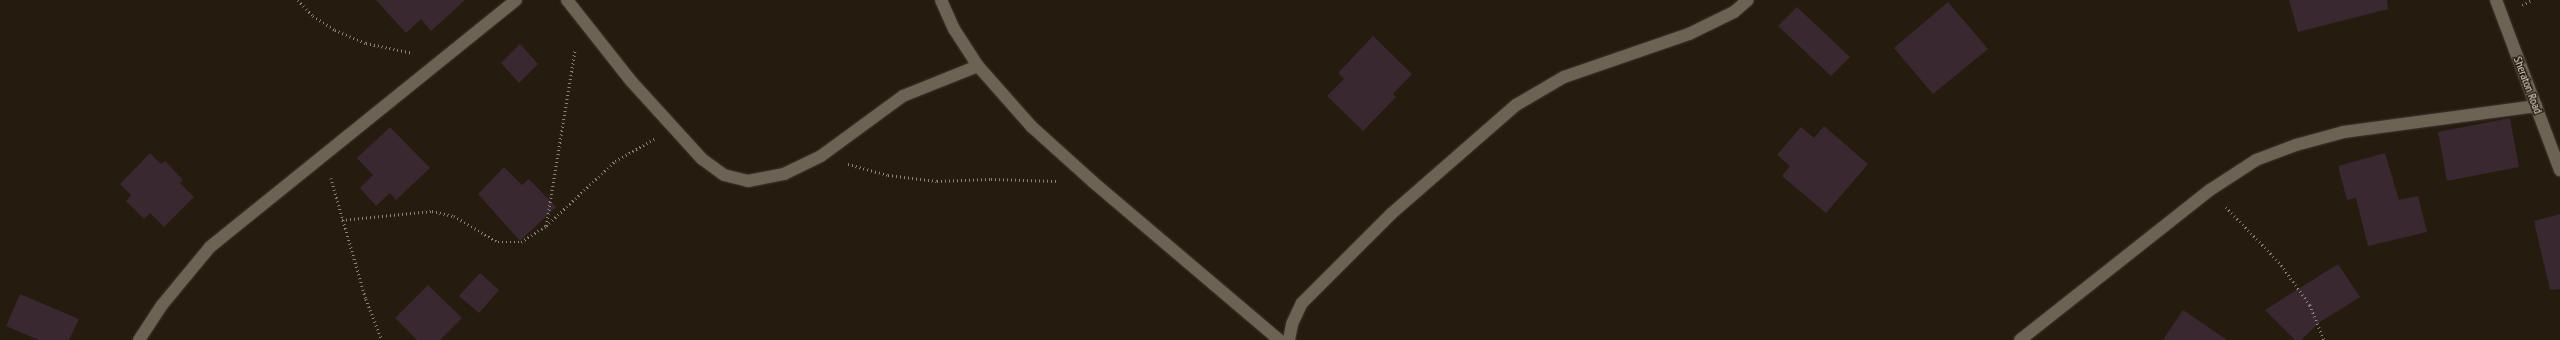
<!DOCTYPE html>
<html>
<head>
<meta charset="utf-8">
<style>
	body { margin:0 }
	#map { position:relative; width:2560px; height:340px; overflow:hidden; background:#251c0f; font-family:"PT Sans Narrow",sans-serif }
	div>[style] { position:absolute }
	.building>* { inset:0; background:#39282f }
	.path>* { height:2.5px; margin-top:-1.25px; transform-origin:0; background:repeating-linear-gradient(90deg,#898277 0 1px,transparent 0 4px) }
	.roads { filter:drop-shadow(0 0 1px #3e3730) drop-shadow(0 0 1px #3e3730) }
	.minor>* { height:12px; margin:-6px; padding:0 6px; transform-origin:6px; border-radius:6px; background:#6d6354 }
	span { translate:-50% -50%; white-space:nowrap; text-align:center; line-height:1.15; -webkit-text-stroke:3px #251c0f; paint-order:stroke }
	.street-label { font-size:12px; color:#eae4db }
</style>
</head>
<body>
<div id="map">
	<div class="building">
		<div style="clip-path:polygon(376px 0,465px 0,431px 31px,421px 19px,406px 33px)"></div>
		<div style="clip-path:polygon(2289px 0,2387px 0,2388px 9px,2298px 32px)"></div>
		<div style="clip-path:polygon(1948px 2px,1988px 49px,1933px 94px,1894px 48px)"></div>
		<div style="clip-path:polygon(1797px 7px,1850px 57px,1831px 76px,1778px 26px)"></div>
		<div style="clip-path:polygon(1373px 36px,1412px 74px,1393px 94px,1396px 97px,1363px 131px,1327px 96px,1344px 79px,1338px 73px)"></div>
		<div style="clip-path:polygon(520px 44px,538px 64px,519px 83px,501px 63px)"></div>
		<div style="clip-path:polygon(2510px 118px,2519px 167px,2447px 181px,2438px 132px)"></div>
		<div style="clip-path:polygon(1824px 126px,1868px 164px,1826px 213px,1782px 176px,1790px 166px,1777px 155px,1801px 127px,1814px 138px)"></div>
		<div style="clip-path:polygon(390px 127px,430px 168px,396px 200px,390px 193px,376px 206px,360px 188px,373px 175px,357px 158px)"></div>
		<div style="clip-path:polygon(150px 153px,161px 164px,165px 161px,183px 180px,180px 183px,194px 197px,164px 227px,150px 213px,144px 219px,126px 201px,131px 195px,120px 184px)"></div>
		<div style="clip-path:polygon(2385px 153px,2399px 200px,2418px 196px,2427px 232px,2368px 246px,2356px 198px,2347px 200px,2338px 166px)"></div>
		<div style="clip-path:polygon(504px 167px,522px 185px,529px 179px,556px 207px,520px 241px,478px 194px)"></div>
		<div style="clip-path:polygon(2560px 214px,2560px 289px,2550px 290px,2534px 221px)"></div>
		<div style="clip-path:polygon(2338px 264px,2360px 297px,2320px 322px,2301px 340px,2295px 340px,2265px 310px)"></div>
		<div style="clip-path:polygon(480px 273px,499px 290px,479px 313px,459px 296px)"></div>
		<div style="clip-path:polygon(428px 285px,462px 318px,440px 340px,417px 340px,395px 318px)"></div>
		<div style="clip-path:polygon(20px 294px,79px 319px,69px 340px,39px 340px,6px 326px)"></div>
		<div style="clip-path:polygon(2183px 310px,2227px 340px,2163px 340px)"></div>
	</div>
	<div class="path">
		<div style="left:298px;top:0;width:22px;rotate:47deg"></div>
		<div style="left:313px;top:16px;width:26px;rotate:32deg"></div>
		<div style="left:335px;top:30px;width:34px;rotate:23deg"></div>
		<div style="left:366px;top:43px;width:48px;rotate:12deg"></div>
		<div style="left:2522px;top:5px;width:11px;rotate:-27deg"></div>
		<div style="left:848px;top:164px;width:41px;rotate:15.4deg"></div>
		<div style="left:888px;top:175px;width:49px;rotate:7deg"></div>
		<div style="left:937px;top:181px;width:54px;rotate:-2.1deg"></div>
		<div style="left:991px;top:179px;width:66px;rotate:1.7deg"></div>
		<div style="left:331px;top:178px;width:126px;rotate:73.9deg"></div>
		<div style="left:366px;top:299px;width:44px;rotate:68.7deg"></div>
		<div style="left:2226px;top:207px;width:76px;rotate:46.1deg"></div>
		<div style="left:2279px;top:262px;width:53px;rotate:54.2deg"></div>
		<div style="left:2310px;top:305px;width:38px;rotate:68deg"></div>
		<div style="left:342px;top:220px;width:90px;rotate:-5.7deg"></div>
		<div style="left:432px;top:211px;width:23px;rotate:13deg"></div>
		<div style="left:454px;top:216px;width:51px;rotate:30.6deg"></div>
		<div style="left:498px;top:242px;width:23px"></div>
		<div style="left:521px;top:242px;width:30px;rotate:-33deg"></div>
		<div style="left:546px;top:226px;width:95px;rotate:-43.3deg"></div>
		<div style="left:615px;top:161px;width:45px;rotate:-29.4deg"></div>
		<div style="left:546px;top:226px;width:179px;rotate:-80.7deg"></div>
	</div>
	<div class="roads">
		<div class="minor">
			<div style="left:567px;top:0;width:103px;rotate:51.7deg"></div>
			<div style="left:631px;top:81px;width:105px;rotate:47.7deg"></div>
			<div style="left:702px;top:159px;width:27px;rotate:36deg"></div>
			<div style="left:724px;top:175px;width:25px;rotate:14deg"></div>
			<div style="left:748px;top:181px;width:37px;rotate:-11deg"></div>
			<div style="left:784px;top:174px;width:41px;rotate:-25.9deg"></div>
			<div style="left:821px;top:156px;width:102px;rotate:-36.2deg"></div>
			<div style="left:903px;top:96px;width:81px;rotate:-21.8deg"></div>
			<div style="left:941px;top:0;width:32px;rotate:66deg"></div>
			<div style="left:954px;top:29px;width:44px;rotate:57deg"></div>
			<div style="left:978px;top:66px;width:81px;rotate:48.5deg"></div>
			<div style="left:1032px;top:127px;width:82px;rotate:42deg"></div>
			<div style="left:1093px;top:182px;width:244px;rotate:40.3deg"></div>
			<div style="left:2496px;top:0;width:182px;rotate:69.4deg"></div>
			<div style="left:139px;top:340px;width:42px;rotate:-56.7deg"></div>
			<div style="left:162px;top:305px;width:75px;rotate:-50.4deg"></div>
			<div style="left:210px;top:247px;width:393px;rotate:-38.9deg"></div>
			<div style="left:1289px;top:340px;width:16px;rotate:-79deg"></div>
			<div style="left:1292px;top:324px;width:23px;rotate:-65deg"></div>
			<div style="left:1302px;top:303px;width:126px;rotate:-45deg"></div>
			<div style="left:1391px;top:214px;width:166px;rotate:-41.1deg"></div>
			<div style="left:1516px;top:105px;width:56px;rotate:-30.3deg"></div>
			<div style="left:1564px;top:77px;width:132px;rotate:-19deg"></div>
			<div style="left:1689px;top:34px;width:50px;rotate:-26.1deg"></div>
			<div style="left:1734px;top:12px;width:18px;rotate:-41deg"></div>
			<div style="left:2020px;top:340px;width:242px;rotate:-38.3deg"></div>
			<div style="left:2210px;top:190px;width:55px;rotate:-33.1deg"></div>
			<div style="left:2256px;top:160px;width:43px;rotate:-20.6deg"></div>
			<div style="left:2296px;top:145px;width:50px;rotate:-15.2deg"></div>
			<div style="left:2344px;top:132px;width:194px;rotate:-7.7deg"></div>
		</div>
	</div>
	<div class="street-label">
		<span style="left:2528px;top:85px;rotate:69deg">Sheraton Road</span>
	</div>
</div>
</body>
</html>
